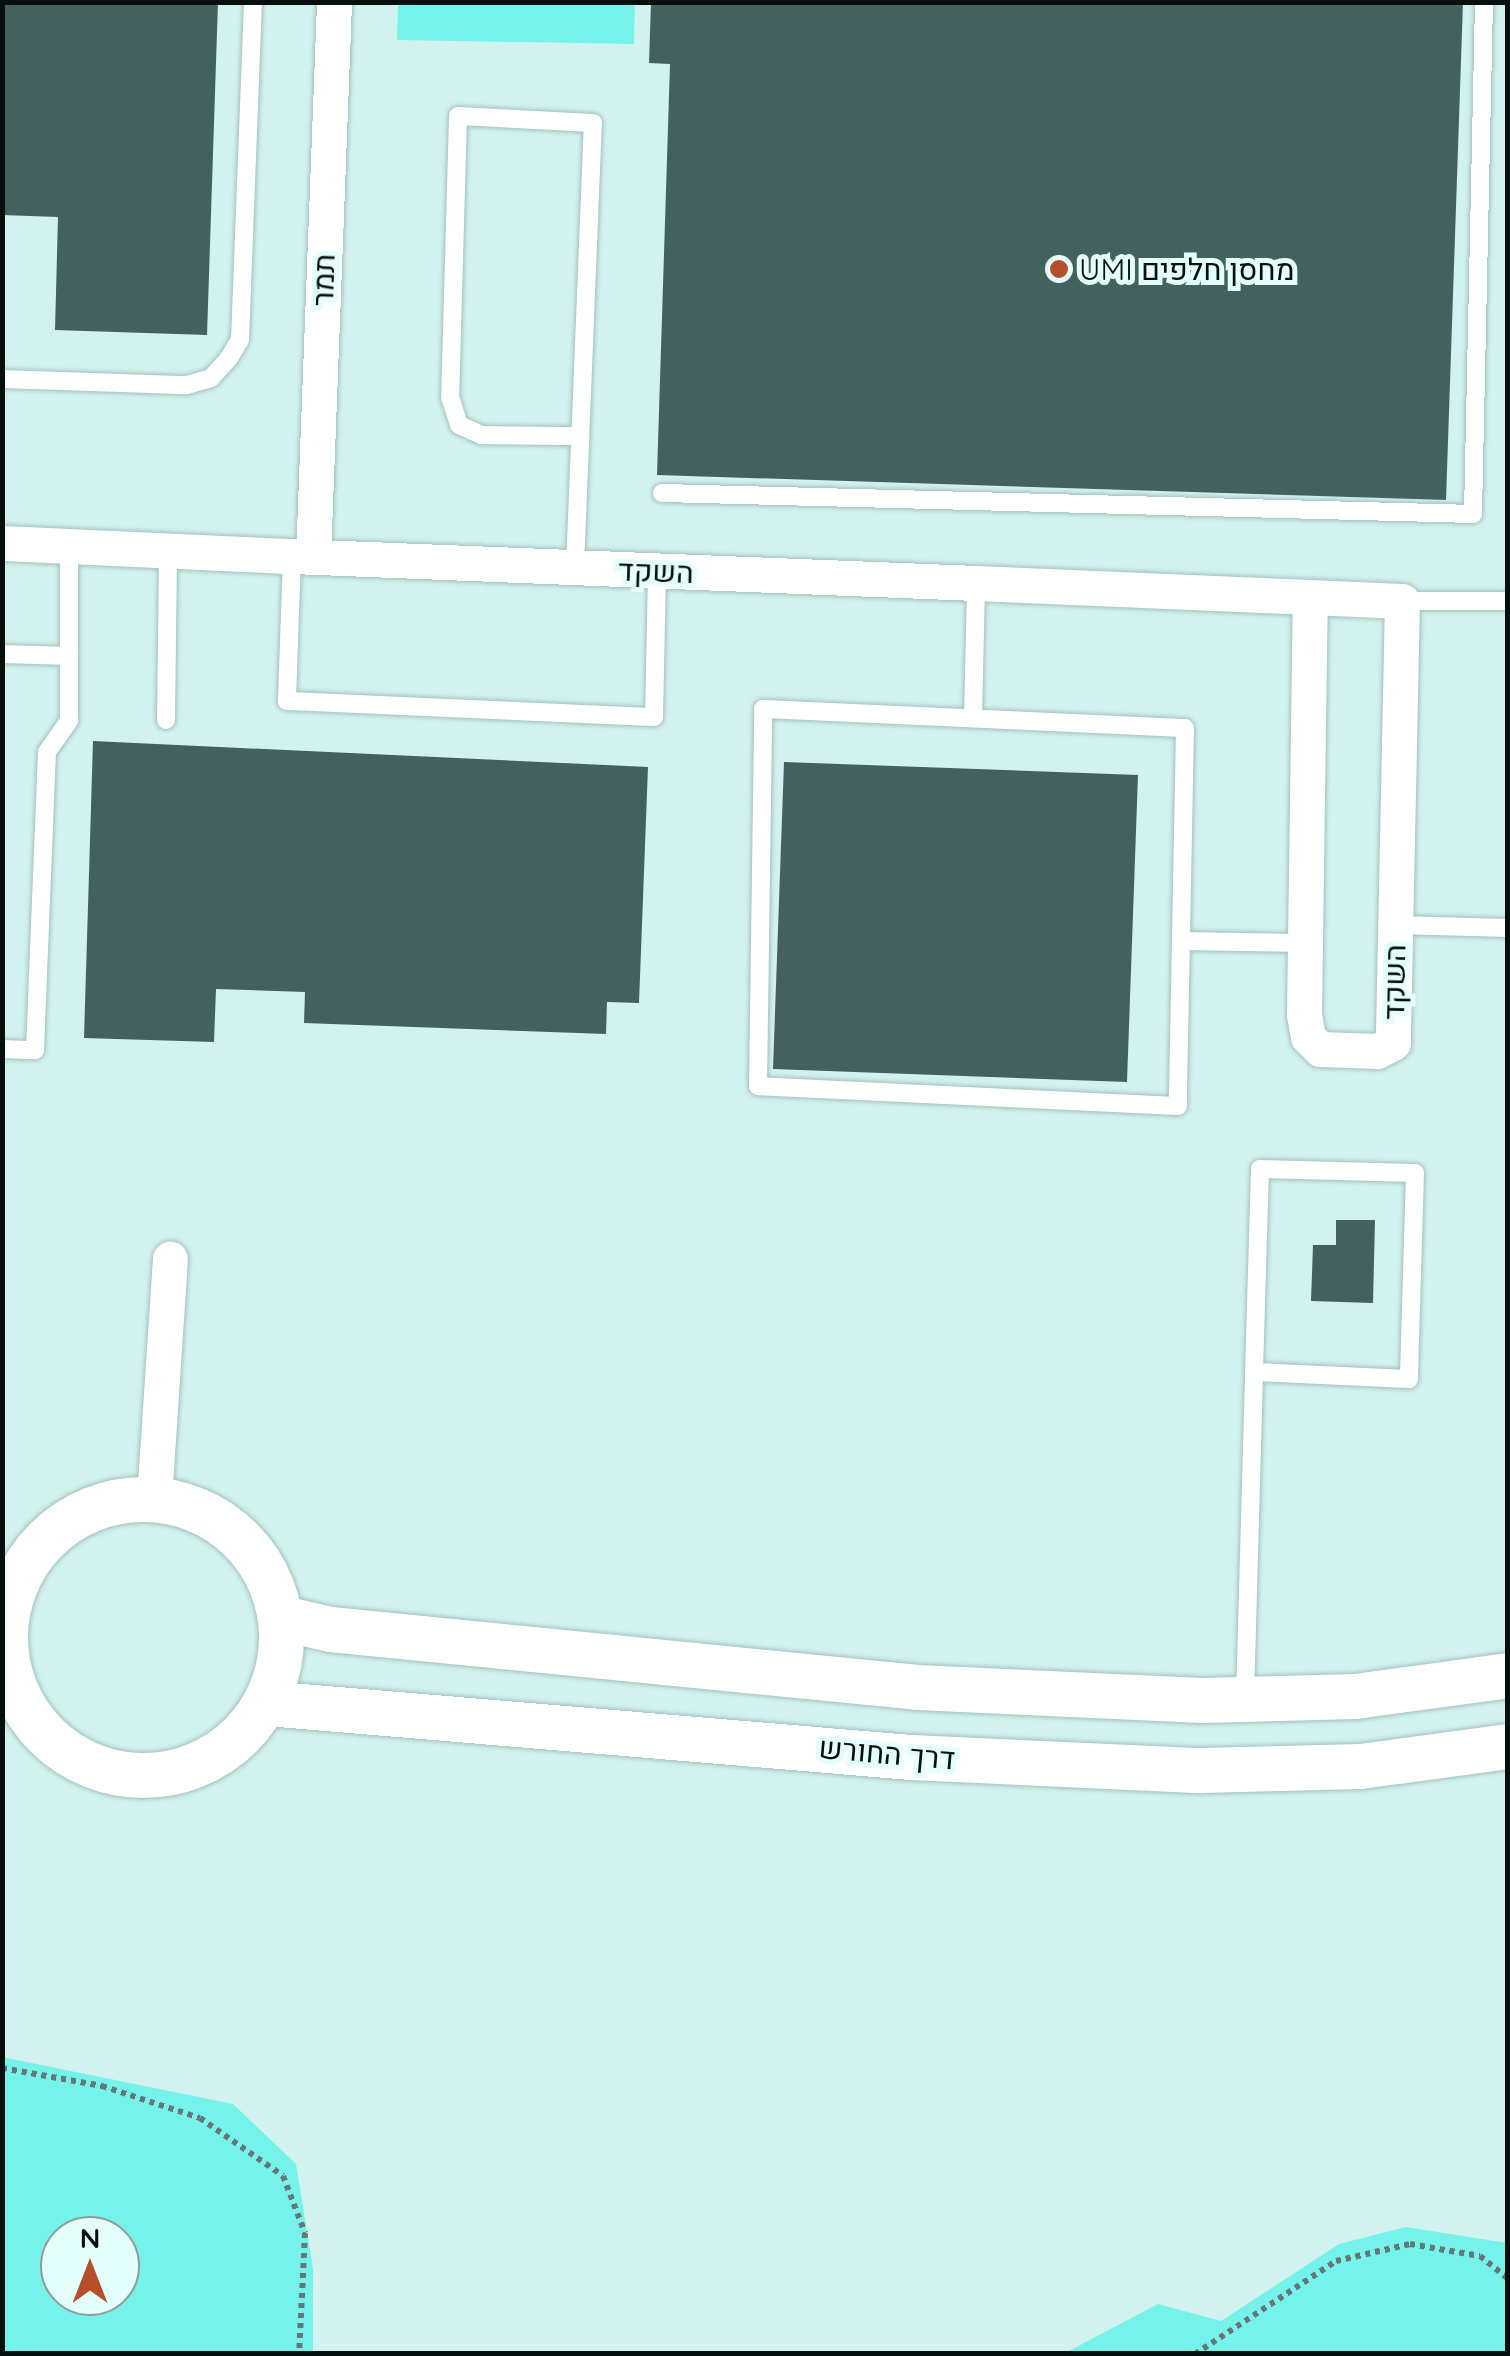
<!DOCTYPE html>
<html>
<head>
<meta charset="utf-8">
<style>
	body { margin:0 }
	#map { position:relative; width:1510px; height:2356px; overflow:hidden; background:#d2f2ef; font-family:Quicksand,Heebo,sans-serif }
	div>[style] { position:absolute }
	.green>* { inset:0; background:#75f3ea }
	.building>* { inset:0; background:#44615e }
	.path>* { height:6px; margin-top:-3px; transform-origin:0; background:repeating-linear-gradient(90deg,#647977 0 5px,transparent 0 10px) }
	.roads { filter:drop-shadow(0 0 2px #a1c1bd) drop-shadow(0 0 2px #a1c1bd) }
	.service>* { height:18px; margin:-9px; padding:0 9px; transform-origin:9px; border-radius:9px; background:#fff }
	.minor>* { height:35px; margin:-17.5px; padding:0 17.5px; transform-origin:17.5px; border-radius:17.5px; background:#fff }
	.tertiary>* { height:45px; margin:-22.5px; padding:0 22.5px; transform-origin:22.5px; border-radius:22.5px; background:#fff }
	.tertiary>.ring { margin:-22.5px; padding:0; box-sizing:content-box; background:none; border:45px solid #fff; border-radius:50% }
	.dots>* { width:28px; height:28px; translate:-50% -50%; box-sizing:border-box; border:5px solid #e4fefb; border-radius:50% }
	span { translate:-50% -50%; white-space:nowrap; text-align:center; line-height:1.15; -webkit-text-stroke:10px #e4fefb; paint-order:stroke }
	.poi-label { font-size:30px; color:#040f0e }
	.left { translate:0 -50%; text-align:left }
	.street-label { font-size:30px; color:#040f0e }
	.frame { position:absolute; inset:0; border:5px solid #040f0e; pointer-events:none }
	.north { position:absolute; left:40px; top:2216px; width:100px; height:100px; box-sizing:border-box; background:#e4fefb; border:2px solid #8a9e9c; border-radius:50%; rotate:0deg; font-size:28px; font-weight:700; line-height:40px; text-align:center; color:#040f0e }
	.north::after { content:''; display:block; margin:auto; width:35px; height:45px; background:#b64e2a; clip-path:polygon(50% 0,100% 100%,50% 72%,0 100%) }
</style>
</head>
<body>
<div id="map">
	<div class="green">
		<div style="clip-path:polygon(398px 3px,635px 3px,634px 44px,397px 40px)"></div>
		<div style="clip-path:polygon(evenodd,2px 2057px,233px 2104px,296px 2164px,313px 2269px,313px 2353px,3px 2353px,2px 2057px,60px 2236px,120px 2236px,120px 2296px,60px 2296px,60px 2236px)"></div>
		<div style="clip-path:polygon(1406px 2227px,1507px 2243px,1507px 2353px,1065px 2353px,1158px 2304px,1221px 2321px,1339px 2244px)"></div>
	</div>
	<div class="building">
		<div style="clip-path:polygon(2px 2px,218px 2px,207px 335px,55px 330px,58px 217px,2px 215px)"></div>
		<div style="clip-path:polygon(651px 2px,1463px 2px,1446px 500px,657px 475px,670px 64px,649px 63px)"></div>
		<div style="clip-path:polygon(93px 741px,648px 767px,639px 1003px,607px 1002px,606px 1034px,304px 1023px,305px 992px,216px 989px,214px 1042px,84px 1038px)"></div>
		<div style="clip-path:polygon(784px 762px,1138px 775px,1127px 1082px,773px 1069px)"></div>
		<div style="clip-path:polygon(1336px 1220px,1375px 1220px,1373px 1303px,1311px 1301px,1313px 1245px,1336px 1245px)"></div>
	</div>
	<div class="path">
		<div style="left:2px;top:2068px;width:102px;rotate:10.2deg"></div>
		<div style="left:102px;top:2086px;width:103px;rotate:18.1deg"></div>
		<div style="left:200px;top:2118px;width:101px;rotate:34.9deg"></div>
		<div style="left:283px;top:2176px;width:61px;rotate:68.9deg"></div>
		<div style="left:305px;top:2233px;width:121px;rotate:92.8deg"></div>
		<div style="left:1195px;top:2354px;width:169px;rotate:-33.4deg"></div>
		<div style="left:1336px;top:2261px;width:76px;rotate:-12.9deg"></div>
		<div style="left:1410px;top:2244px;width:71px;rotate:9.7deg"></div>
		<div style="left:1480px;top:2256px;width:36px;rotate:39deg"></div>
	</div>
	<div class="roads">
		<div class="service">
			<div style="left:2px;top:379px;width:185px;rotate:1.9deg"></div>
			<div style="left:187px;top:385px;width:25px;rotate:-16deg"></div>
			<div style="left:211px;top:378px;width:27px;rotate:-48deg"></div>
			<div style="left:229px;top:358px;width:21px;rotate:-59deg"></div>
			<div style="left:240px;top:340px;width:338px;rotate:-87.8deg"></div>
			<div style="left:662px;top:493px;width:811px;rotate:1.48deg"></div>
			<div style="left:1473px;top:514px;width:512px;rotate:-88.77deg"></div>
			<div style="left:292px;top:556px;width:145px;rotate:92deg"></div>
			<div style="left:287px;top:701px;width:367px;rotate:2.5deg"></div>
			<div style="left:654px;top:717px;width:146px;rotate:-88.8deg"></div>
			<div style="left:575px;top:568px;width:445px;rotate:-87.7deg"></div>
			<div style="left:593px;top:123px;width:135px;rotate:-177deg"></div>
			<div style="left:458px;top:116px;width:281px;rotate:91.6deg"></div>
			<div style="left:450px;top:397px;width:29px;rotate:72deg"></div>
			<div style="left:459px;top:425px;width:24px;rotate:24deg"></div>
			<div style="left:481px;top:435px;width:99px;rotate:0.6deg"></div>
			<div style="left:1402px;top:601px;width:106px"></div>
			<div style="left:2px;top:654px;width:67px;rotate:1.7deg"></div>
			<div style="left:763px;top:709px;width:422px;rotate:2.6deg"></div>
			<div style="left:1185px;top:728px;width:378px;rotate:91.1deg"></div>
			<div style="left:1178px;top:1106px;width:420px;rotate:-177.3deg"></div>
			<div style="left:758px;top:1086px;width:377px;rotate:-89.2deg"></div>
			<div style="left:973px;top:718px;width:135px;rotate:-88.7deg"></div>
			<div style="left:166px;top:720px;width:169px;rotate:-89.3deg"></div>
			<div style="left:1396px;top:925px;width:112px;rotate:1.5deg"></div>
			<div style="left:1181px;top:941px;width:124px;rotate:0.9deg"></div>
			<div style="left:2px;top:1049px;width:33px;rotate:2deg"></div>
			<div style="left:35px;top:1050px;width:298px;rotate:-87.7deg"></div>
			<div style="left:47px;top:752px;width:39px;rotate:-55deg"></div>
			<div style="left:69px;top:720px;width:174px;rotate:-90deg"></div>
			<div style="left:1245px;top:1698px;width:326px;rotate:-88.4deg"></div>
			<div style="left:1254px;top:1372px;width:203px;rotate:-88.3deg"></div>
			<div style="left:1260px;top:1169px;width:155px;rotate:1.5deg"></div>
			<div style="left:1415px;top:1173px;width:206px;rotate:91.7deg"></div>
			<div style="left:1409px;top:1379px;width:155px;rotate:-177.4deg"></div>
		</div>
		<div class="minor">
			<div style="left:2px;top:543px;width:290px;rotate:2.6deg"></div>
			<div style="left:292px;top:556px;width:685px;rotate:2.26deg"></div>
			<div style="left:976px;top:583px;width:334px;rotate:2.4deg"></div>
			<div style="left:1310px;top:597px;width:92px;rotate:2.5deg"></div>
			<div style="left:1402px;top:601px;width:442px;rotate:91.2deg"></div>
			<div style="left:1393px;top:1043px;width:18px;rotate:153deg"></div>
			<div style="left:1377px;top:1051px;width:57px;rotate:-178deg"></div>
			<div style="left:1320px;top:1049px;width:17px;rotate:-135deg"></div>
			<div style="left:1308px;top:1037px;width:23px;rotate:-100deg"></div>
			<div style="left:1304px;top:1014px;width:417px;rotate:-89.2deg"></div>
			<div style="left:313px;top:557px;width:555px;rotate:-87.83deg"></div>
			<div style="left:154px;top:1499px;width:241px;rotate:-86.2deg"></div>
		</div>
		<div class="tertiary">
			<div class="ring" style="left:5px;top:1499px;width:231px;height:231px"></div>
			<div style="left:282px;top:1618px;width:49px;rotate:12.9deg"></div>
			<div style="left:330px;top:1629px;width:590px;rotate:5.64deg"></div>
			<div style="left:917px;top:1687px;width:285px;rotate:2.6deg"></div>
			<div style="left:1202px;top:1700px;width:153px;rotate:-1.5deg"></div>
			<div style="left:1355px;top:1696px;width:154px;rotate:-7.8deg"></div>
			<div style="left:266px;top:1703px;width:647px;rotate:4.79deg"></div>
			<div style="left:911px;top:1757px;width:290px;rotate:2.6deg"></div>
			<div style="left:1201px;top:1770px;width:159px;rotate:-1.4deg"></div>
			<div style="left:1360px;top:1766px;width:149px;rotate:-7.7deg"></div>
		</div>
	</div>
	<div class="dots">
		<div style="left:1059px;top:269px;background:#b64e2a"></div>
	</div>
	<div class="poi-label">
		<span class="left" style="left:1079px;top:269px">UMI מחסן חלפים</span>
	</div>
	<div class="street-label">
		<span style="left:323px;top:280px;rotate:-88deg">תמר</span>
		<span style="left:656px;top:571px;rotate:2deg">השקד</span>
		<span style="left:1394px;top:982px;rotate:-89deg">השקד</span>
		<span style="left:887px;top:1753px;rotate:5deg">דרך החורש</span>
	</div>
	<div class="frame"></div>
	<div class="north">N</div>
</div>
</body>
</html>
